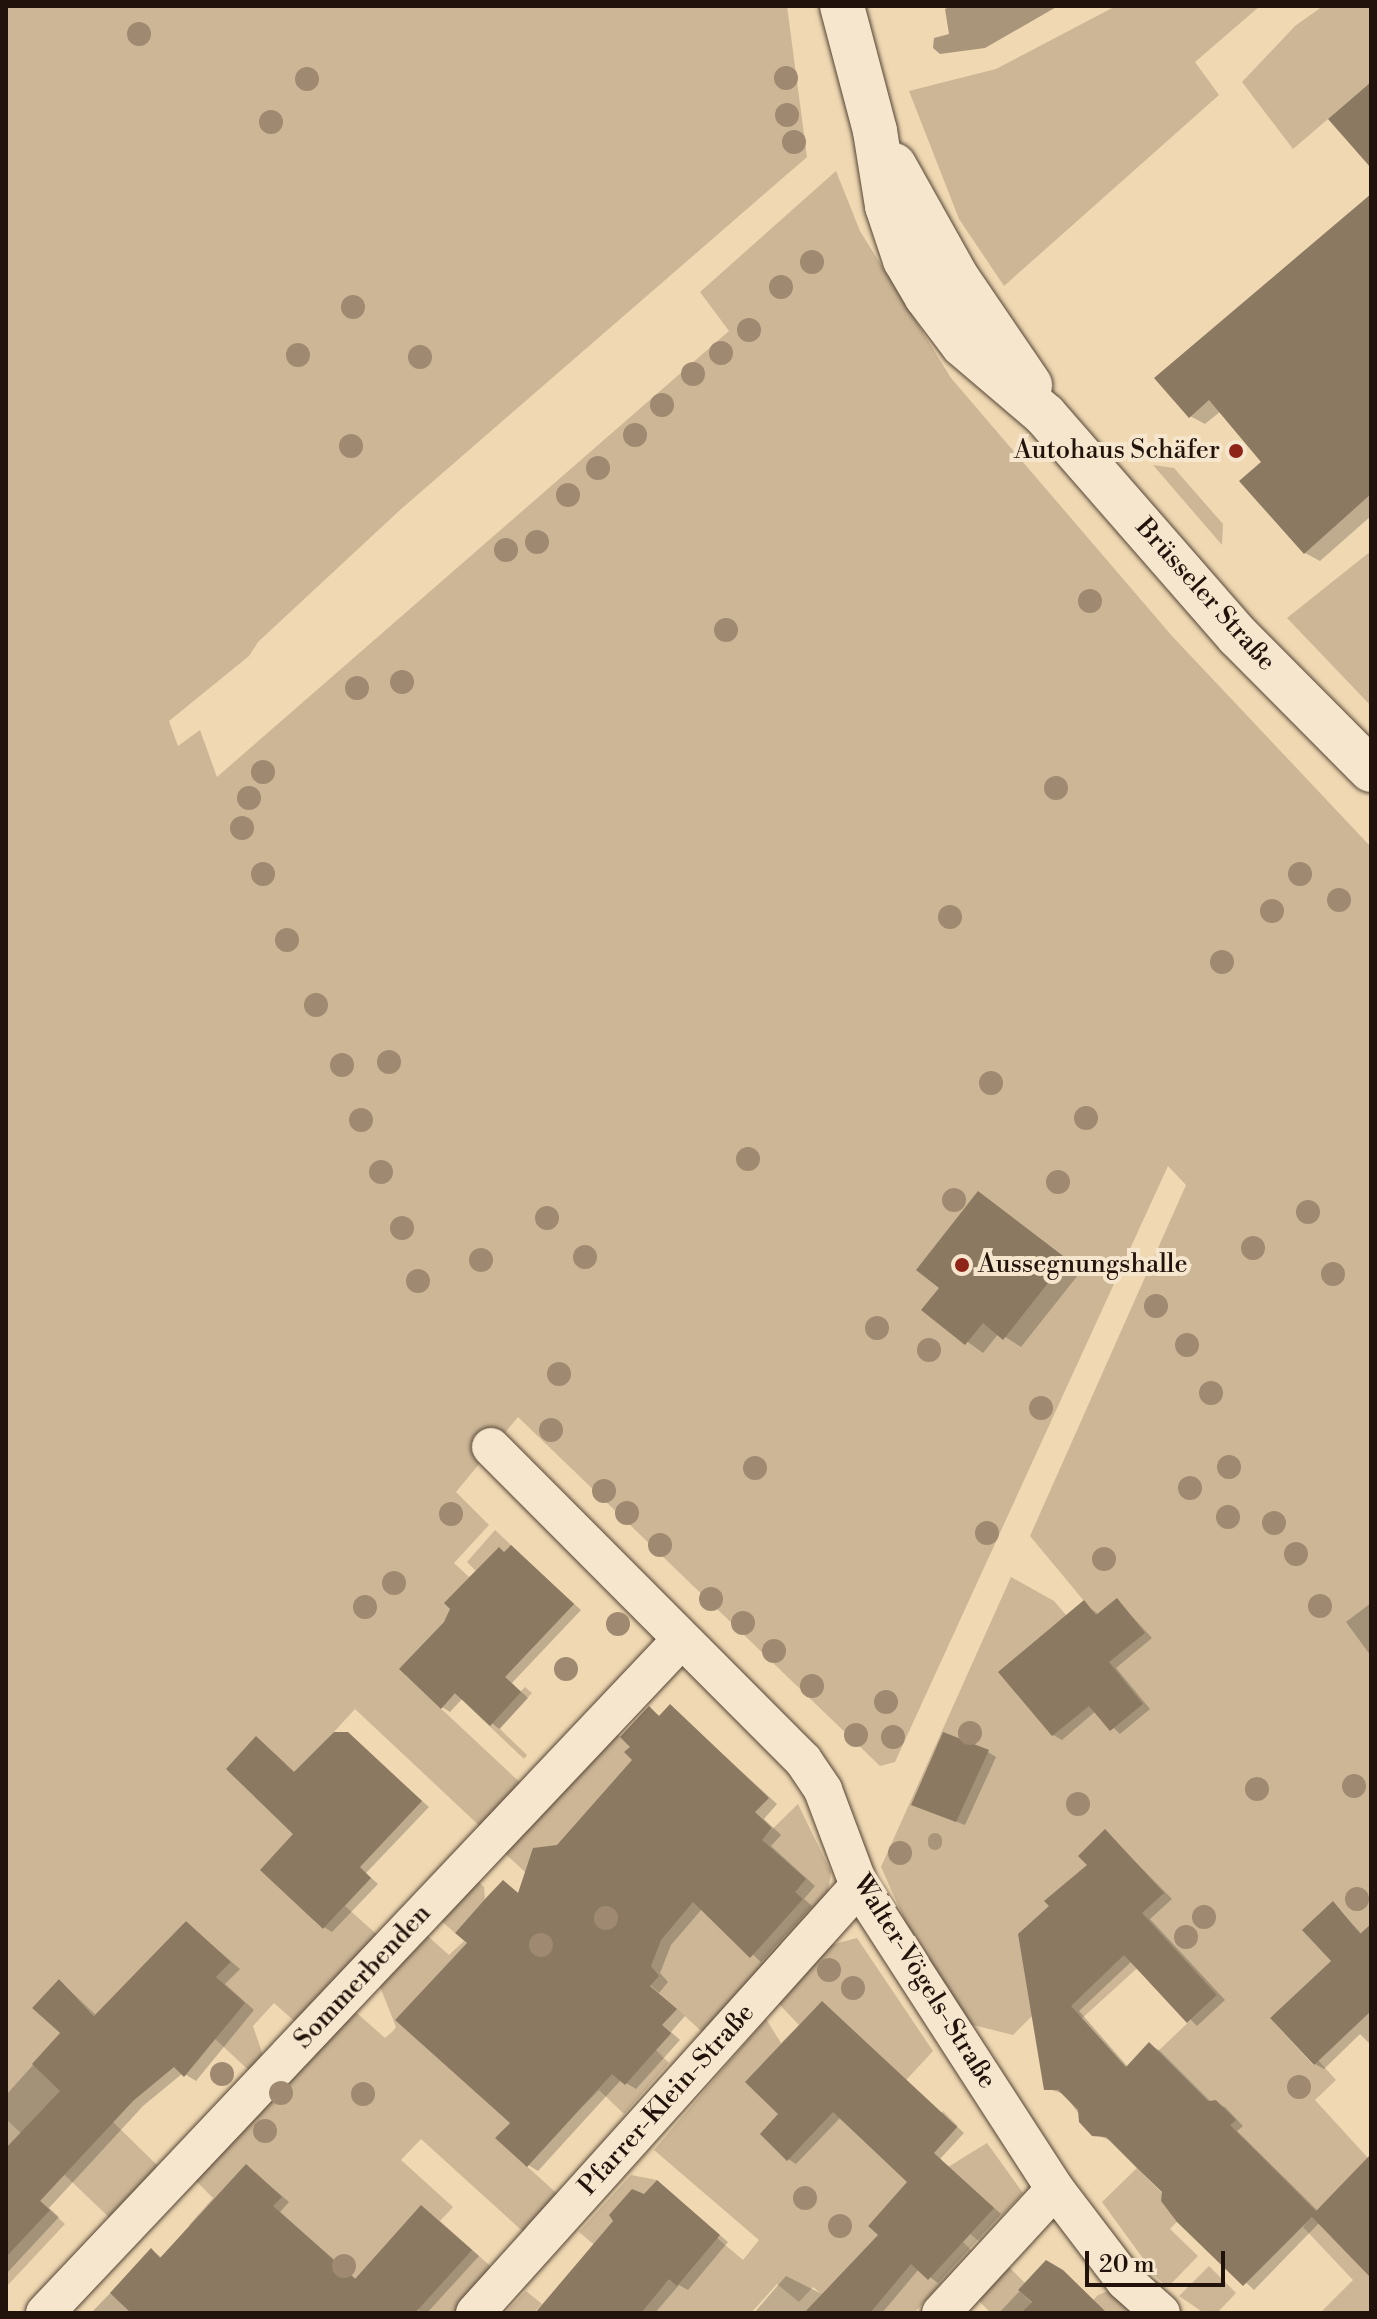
<!DOCTYPE html>
<html>
<head>
<meta charset="utf-8">
<style>
	body { margin:0 }
	#map { position:relative; width:1377px; height:2319px; overflow:hidden; background:#efd8b2; font-family:"Libre Bodoni",serif }
	div>[style] { position:absolute }
	.green>* { inset:0; background:#ccb696 }
	.water>* { inset:0; background:#a99579 }
	.shadow>* { inset:0; background:#0003 }
	.stream>* { height:14px; margin:-7px; padding:0 7px; transform-origin:7px; border-radius:7px; background:#a99579 }
	.building>* { inset:0; background:#8c7962 }
	.roads { filter:drop-shadow(0 0 2px #544435) drop-shadow(0 0 2px #544435) }
	.minor>* { height:38px; margin:-19px; padding:0 19px; transform-origin:19px; border-radius:19px; background:#f5e6cd }
	.tertiary>* { height:44px; margin:-22px; padding:0 22px; transform-origin:22px; border-radius:22px; background:#f5e6cd }
	.trees>* { width:24px; height:24px; margin:-12px; border-radius:50%; background:#9f8a71 }
	.dots>* { width:22px; height:22px; translate:-50% -50%; box-sizing:border-box; border:4px solid #f5e6cd; border-radius:50% }
	span { translate:-50% -50%; white-space:nowrap; text-align:center; line-height:1.15; -webkit-text-stroke:8px #f5e6cd; paint-order:stroke }
	.poi-label { font-size:26px; color:#21120b }
	.right { translate:-100% -50%; text-align:right }
	.left { translate:0 -50%; text-align:left }
	.street-label { font-size:26px; color:#21120b }
	.frame { position:absolute; inset:0; border:8px solid #21120b; pointer-events:none }
	.scale { position:absolute; left:1085px; top:2251px; width:140px; height:36px; box-sizing:border-box; border:4px solid #21120b; border-top:0; padding-left:10px; font-size:24px; line-height:28px; white-space:nowrap; color:#21120b; -webkit-text-stroke:6px #f5e6cd; paint-order:stroke }
</style>
</head>
<body>
<div id="map">
	<div class="green">
		<div style="clip-path:polygon(6px 6px,787px 6px,807px 157px,400px 510px,258px 642px,249px 656px,169px 721px,178px 746px,200px 730px,217px 777px,729px 331px,700px 292px,836px 171px,860px 231px,951px 378px,1172px 636px,1371px 847px,1371px 1947px,1360px 1934px,1270px 2018px,1313px 2065px,1318px 2060px,1336px 2080px,1315px 2100px,1368px 2158px,1316px 2211px,1228px 2126px,1229px 2114px,1216px 2100px,1208px 2101px,1154px 2055px,1217px 1995px,1167px 1941px,1068px 2031px,1036px 2012px,1013px 2035px,969px 2024px,917px 1947px,881px 1867px,1011px 1577px,1054px 1601px,1066px 1615px,1114px 1637px,1030px 1536px,1186px 1185px,1168px 1166px,895px 1762px,880px 1766px,518px 1417px,456px 1492px,489px 1525px,454px 1563px,469px 1577px,476px 1571px,467px 1562px,495px 1530px,574px 1604px,505px 1677px,520px 1692px,525px 1687px,532px 1693px,500px 1729px,527px 1755px,524px 1759px,420px 1660px,405px 1675px,526px 1788px,486px 1832px,355px 1709px,310px 1758px,336px 1811px,285px 1763px,263px 1786px,323px 1837px,314px 1921px,323px 1929px,345px 1906px,383px 1940px,301px 2027px,274px 2003px,253px 2026px,266px 2064px,255px 2076px,213px 2037px,244px 2003px,216px 1977px,231px 1962px,186px 1921px,96px 2017px,59px 1979px,32px 2008px,60px 2033px,113px 2122px,159px 2167px,115px 2223px,6px 2119px)"></div>
		<div style="clip-path:polygon(1116px 6px,1260px 6px,1195px 62px,1219px 95px,1004px 286px,959px 219px,909px 91px,996px 69px)"></div>
		<div style="clip-path:polygon(1323px 6px,1371px 6px,1371px 82px,1293px 149px,1242px 82px,1295px 26px)"></div>
		<div style="clip-path:polygon(1153px 465px,1174px 468px,1223px 524px,1222px 545px)"></div>
		<div style="clip-path:polygon(1371px 551px,1371px 706px,1287px 618px)"></div>
		<div style="clip-path:polygon(613px 1730px,650px 1766px,762px 1839px,798px 1804px,831px 1872px,826px 1905px,709px 2038px,634px 1970px,628px 1994px,671px 2034px,656px 2050px,669px 2063px,624px 2114px,599px 2090px,583px 2106px,551px 2078px,496px 2138px,563px 2199px,529px 2237px,421px 2139px,401px 2160px,453px 2207px,440px 2221px,497px 2272px,460px 2313px,422px 2313px,402px 2296px,259px 2288px,189px 2225px,213px 2198px,191px 2176px,350px 2007px,385px 2038px,392px 2032px,396px 2027px,377px 1979px,422px 1931px,449px 1955px,464px 1941px,498px 1970px,537px 1883px,500px 1849px)"></div>
		<div style="clip-path:polygon(473px 1877px,484px 1887px,485px 1899px,455px 1933px,436px 1916px)"></div>
		<div style="clip-path:polygon(857px 1938px,933px 2051px,883px 2105px,908px 2148px,943px 2111px,958px 2126px,868px 2226px,883px 2239px,948px 2167px,987px 2143px,1023px 2193px,979px 2241px,970px 2234px,963px 2242px,971px 2250px,914px 2313px,844px 2313px,813px 2287px,799px 2302px,777px 2284px,751px 2313px,641px 2313px,604px 2253px,579px 2232px,631px 2175px,657px 2180px,613px 2231px,717px 2238px,743px 2260px,759px 2240px,654px 2150px,766px 2019px,781px 2043px,799px 2025px,779px 2004px,831px 1945px)"></div>
		<div style="clip-path:polygon(1137px 2168px,1163px 2194px,1161px 2201px,1184px 2214px,1170px 2229px,1198px 2256px,1168px 2287px,1143px 2266px,1142px 2257px,1102px 2202px)"></div>
		<div style="clip-path:polygon(6px 2169px,65px 2224px,6px 2287px)"></div>
		<div style="clip-path:polygon(1312px 2217px,1371px 2252px,1371px 2313px,1320px 2313px,1353px 2280px,1303px 2227px)"></div>
		<div style="clip-path:polygon(1209px 2266px,1236px 2293px,1217px 2313px,1204px 2313px,1179px 2296px)"></div>
		<div style="clip-path:polygon(1009px 2267px,1025px 2283px,1018px 2290px,1032px 2303px,1030px 2313px,991px 2313px,978px 2300px)"></div>
		<div style="clip-path:polygon(526px 2291px,542px 2304px,534px 2313px,505px 2313px)"></div>
		<div style="clip-path:polygon(1108px 2291px,1132px 2313px,1081px 2313px,1098px 2295px)"></div>
	</div>
	<div class="water">
		<div style="clip-path:polygon(951px 6px,1058px 6px,985px 48px,940px 54px,933px 48px,934px 38px,949px 34px,945px 9px)"></div>
	</div>
	<div class="shadow">
		<div style="clip-path:polygon(1371px 197px,1371px 516px,1320px 561px,1305px 553px,1242px 481px,1263px 462px,1221px 411px,1205px 424px,1190px 416px)"></div>
		<div style="clip-path:polygon(979px 1194px,1082px 1270px,1021px 1347px,999px 1333px,983px 1353px,924px 1310px,942px 1288px)"></div>
		<div style="clip-path:polygon(511px 1547px,581px 1610px,512px 1683px,528px 1698px,499px 1729px,463px 1698px,450px 1712px,442px 1707px)"></div>
		<div style="clip-path:polygon(1117px 1600px,1152px 1638px,1116px 1668px,1150px 1709px,1120px 1734px,1096px 1711px,1062px 1740px,1053px 1735px,1084px 1603px,1099px 1615px)"></div>
		<div style="clip-path:polygon(1371px 1603px,1371px 1656px,1346px 1622px)"></div>
		<div style="clip-path:polygon(671px 1707px,777px 1804px,764px 1819px,781px 1835px,771px 1846px,815px 1886px,804px 1899px,812px 1906px,761px 1962px,702px 1909px,671px 1945px,660px 1973px,668px 1982px,659px 1993px,685px 2016px,671px 2032px,680px 2040px,636px 2089px,621px 2080px,538px 2171px,528px 2165px,512px 2123px,470px 1943px,503px 1882px,520px 1894px,634px 1760px,632px 1747px,649px 1709px,661px 1717px)"></div>
		<div style="clip-path:polygon(348px 1734px,429px 1807px,366px 1873px,378px 1884px,332px 1932px,324px 1927px,296px 1834px,257px 1738px,296px 1773px)"></div>
		<div style="clip-path:polygon(988px 1752px,996px 1757px,965px 1825px,914px 1805px)"></div>
		<div style="clip-path:polygon(1106px 1832px,1172px 1899px,1150px 1919px,1225px 2000px,1197px 2026px,1132px 1961px,1079px 2011px,1128px 2067px,1150px 2045px,1159px 2050px,1211px 2102px,1225px 2107px,1243px 2126px,1237px 2131px,1318px 2211px,1371px 2170px,1371px 2266px,1320px 2222px,1254px 2290px,1179px 2220px,1164px 2192px,1112px 2141px,1094px 2134px,1064px 2094px,1046px 2088px,1052px 1906px,1090px 1865px)"></div>
		<div style="clip-path:polygon(1333px 1903px,1371px 1944px,1371px 2045px,1360px 2034px,1324px 2069px,1315px 2064px,1334px 1961px)"></div>
		<div style="clip-path:polygon(186px 1923px,240px 1969px,225px 1984px,254px 2010px,196px 2081px,183px 2073px,143px 2106px,49px 2208px,59px 2217px,6px 2274px,6px 2095px,62px 2033px,60px 1981px,97px 2016px)"></div>
		<div style="clip-path:polygon(823px 2003px,964px 2133px,940px 2159px,1001px 2214px,938px 2283px,919px 2269px,882px 2313px,754px 2313px,786px 2276px,824px 2295px,881px 2235px,910px 2182px,841px 2117px,796px 2164px,788px 2159px,781px 2114px)"></div>
		<div style="clip-path:polygon(247px 2166px,289px 2202px,280px 2212px,357px 2280px,422px 2207px,479px 2256px,427px 2313px,91px 2313px,152px 2250px,162px 2258px)"></div>
		<div style="clip-path:polygon(657px 2182px,728px 2242px,688px 2290px,679px 2285px,655px 2313px,537px 2313px,616px 2221px)"></div>
		<div style="clip-path:polygon(1046px 2263px,1105px 2313px,999px 2313px)"></div>
	</div>
	<div class="stream">
		<div style="left:935px;top:1843px;width:3px;rotate:-90deg"></div>
	</div>
	<div class="building">
		<div style="clip-path:polygon(1371px 82px,1371px 168px,1328px 119px)"></div>
		<div style="clip-path:polygon(1371px 194px,1371px 494px,1304px 554px,1239px 481px,1261px 462px,1209px 400px,1189px 418px,1154px 378px)"></div>
		<div style="clip-path:polygon(978px 1191px,1067px 1259px,1003px 1340px,983px 1323px,965px 1345px,921px 1310px,939px 1288px,916px 1270px)"></div>
		<div style="clip-path:polygon(511px 1545px,574px 1604px,505px 1677px,521px 1692px,490px 1726px,455px 1693px,441px 1709px,399px 1669px,444px 1622px,450px 1609px,444px 1603px,499px 1547px,504px 1552px)"></div>
		<div style="clip-path:polygon(1117px 1598px,1145px 1633px,1109px 1662px,1143px 1704px,1110px 1731px,1089px 1706px,1052px 1736px,998px 1672px,1084px 1600px,1096px 1615px)"></div>
		<div style="clip-path:polygon(670px 1704px,769px 1798px,755px 1812px,772px 1828px,762px 1840px,806px 1879px,795px 1892px,803px 1899px,750px 1958px,693px 1902px,661px 1940px,651px 1966px,659px 1976px,650px 1986px,677px 2009px,662px 2025px,671px 2033px,625px 2085px,612px 2074px,527px 2167px,495px 2138px,510px 2123px,395px 2020px,467px 1943px,455px 1933px,485px 1899px,503px 1880px,518px 1893px,533px 1848px,557px 1845px,632px 1760px,624px 1752px,630px 1747px,620px 1737px,649px 1706px,659px 1716px)"></div>
		<div style="clip-path:polygon(334px 1732px,348px 1732px,422px 1801px,360px 1867px,371px 1878px,323px 1929px,260px 1870px,293px 1834px,226px 1769px,256px 1736px,294px 1772px)"></div>
		<div style="clip-path:polygon(943px 1732px,989px 1750px,956px 1822px,911px 1805px)"></div>
		<div style="clip-path:polygon(1105px 1829px,1164px 1893px,1142px 1913px,1217px 1995px,1187px 2023px,1124px 1955px,1071px 2006px,1126px 2067px,1149px 2042px,1208px 2101px,1216px 2100px,1236px 2120px,1230px 2125px,1316px 2211px,1371px 2154px,1371px 2278px,1312px 2217px,1243px 2286px,1177px 2222px,1161px 2201px,1162px 2192px,1137px 2168px,1106px 2137px,1092px 2136px,1079px 2122px,1078px 2110px,1058px 2090px,1044px 2090px,1018px 1934px,1049px 1906px,1044px 1901px,1087px 1865px,1078px 1856px)"></div>
		<div style="clip-path:polygon(1333px 1901px,1360px 1934px,1371px 1924px,1371px 2011px,1314px 2065px,1270px 2018px,1331px 1961px,1302px 1930px)"></div>
		<div style="clip-path:polygon(186px 1921px,231px 1962px,216px 1977px,245px 2003px,184px 2077px,174px 2067px,133px 2101px,40px 2201px,50px 2210px,6px 2257px,6px 2148px,60px 2091px,32px 2064px,60px 2033px,32px 2008px,59px 1979px,94px 2016px)"></div>
		<div style="clip-path:polygon(822px 2001px,957px 2127px,934px 2153px,994px 2208px,928px 2280px,911px 2264px,870px 2313px,804px 2313px,878px 2235px,868px 2226px,907px 2182px,833px 2112px,787px 2161px,760px 2134px,778px 2114px,745px 2082px)"></div>
		<div style="clip-path:polygon(246px 2164px,282px 2197px,273px 2206px,355px 2279px,421px 2205px,472px 2250px,415px 2313px,131px 2313px,110px 2293px,151px 2248px,160px 2258px)"></div>
		<div style="clip-path:polygon(657px 2180px,720px 2235px,677px 2286px,669px 2279px,641px 2313px,535px 2313px,613px 2221px,609px 2215px,632px 2189px,644px 2194px)"></div>
		<div style="clip-path:polygon(1046px 2260px,1063px 2270px,1107px 2313px,1021px 2313px,1032px 2302px,1018px 2290px)"></div>
	</div>
	<div class="roads">
		<div class="minor">
			<div style="left:491px;top:1447px;width:442px;rotate:45.1deg"></div>
			<div style="left:803px;top:1760px;width:36px;rotate:56deg"></div>
			<div style="left:823px;top:1790px;width:103px;rotate:69.4deg"></div>
			<div style="left:859px;top:1886px;width:361px;rotate:57.1deg"></div>
			<div style="left:1055px;top:2189px;width:116px;rotate:52.7deg"></div>
			<div style="left:1125px;top:2281px;width:48px;rotate:41.6deg"></div>
			<div style="left:45px;top:2313px;width:926px;rotate:-46.62deg"></div>
			<div style="left:475px;top:2313px;width:574px;rotate:-48.04deg"></div>
			<div style="left:941px;top:2313px;width:168px;rotate:-47.4deg"></div>
		</div>
		<div class="tertiary">
			<div style="left:842px;top:6px;width:129px;rotate:75.2deg"></div>
			<div style="left:875px;top:131px;width:76px;rotate:80.9deg"></div>
			<div style="left:887px;top:206px;width:57px;rotate:71.6deg"></div>
			<div style="left:905px;top:260px;width:42px;rotate:59.7deg"></div>
			<div style="left:926px;top:296px;width:61px;rotate:52.9deg"></div>
			<div style="left:963px;top:345px;width:108px;rotate:40.5deg"></div>
			<div style="left:1045px;top:415px;width:293px;rotate:48.9deg"></div>
			<div style="left:1238px;top:636px;width:189px;rotate:45.2deg"></div>
			<div style="left:894px;top:165px;width:127px;rotate:60.8deg"></div>
			<div style="left:956px;top:276px;width:132px;rotate:55.8deg"></div>
		</div>
	</div>
	<div class="trees">
		<div style="left:139px;top:34px"></div>
		<div style="left:786px;top:78px"></div>
		<div style="left:307px;top:79px"></div>
		<div style="left:787px;top:115px"></div>
		<div style="left:271px;top:122px"></div>
		<div style="left:794px;top:142px"></div>
		<div style="left:812px;top:262px"></div>
		<div style="left:781px;top:287px"></div>
		<div style="left:353px;top:307px"></div>
		<div style="left:749px;top:330px"></div>
		<div style="left:721px;top:353px"></div>
		<div style="left:298px;top:355px"></div>
		<div style="left:420px;top:357px"></div>
		<div style="left:693px;top:374px"></div>
		<div style="left:662px;top:405px"></div>
		<div style="left:635px;top:435px"></div>
		<div style="left:351px;top:446px"></div>
		<div style="left:598px;top:468px"></div>
		<div style="left:568px;top:495px"></div>
		<div style="left:537px;top:542px"></div>
		<div style="left:506px;top:550px"></div>
		<div style="left:1090px;top:601px"></div>
		<div style="left:726px;top:630px"></div>
		<div style="left:402px;top:682px"></div>
		<div style="left:357px;top:688px"></div>
		<div style="left:263px;top:772px"></div>
		<div style="left:1056px;top:788px"></div>
		<div style="left:249px;top:798px"></div>
		<div style="left:242px;top:828px"></div>
		<div style="left:263px;top:874px"></div>
		<div style="left:1300px;top:874px"></div>
		<div style="left:1339px;top:900px"></div>
		<div style="left:1272px;top:911px"></div>
		<div style="left:950px;top:917px"></div>
		<div style="left:287px;top:940px"></div>
		<div style="left:1222px;top:962px"></div>
		<div style="left:316px;top:1005px"></div>
		<div style="left:389px;top:1062px"></div>
		<div style="left:342px;top:1065px"></div>
		<div style="left:991px;top:1083px"></div>
		<div style="left:1086px;top:1118px"></div>
		<div style="left:361px;top:1120px"></div>
		<div style="left:748px;top:1159px"></div>
		<div style="left:381px;top:1172px"></div>
		<div style="left:1058px;top:1182px"></div>
		<div style="left:954px;top:1200px"></div>
		<div style="left:1308px;top:1212px"></div>
		<div style="left:547px;top:1218px"></div>
		<div style="left:402px;top:1228px"></div>
		<div style="left:1253px;top:1248px"></div>
		<div style="left:585px;top:1257px"></div>
		<div style="left:481px;top:1260px"></div>
		<div style="left:1333px;top:1274px"></div>
		<div style="left:418px;top:1281px"></div>
		<div style="left:1156px;top:1306px"></div>
		<div style="left:877px;top:1328px"></div>
		<div style="left:1187px;top:1345px"></div>
		<div style="left:929px;top:1350px"></div>
		<div style="left:559px;top:1374px"></div>
		<div style="left:1211px;top:1393px"></div>
		<div style="left:1041px;top:1408px"></div>
		<div style="left:551px;top:1430px"></div>
		<div style="left:1229px;top:1467px"></div>
		<div style="left:755px;top:1468px"></div>
		<div style="left:1190px;top:1488px"></div>
		<div style="left:604px;top:1491px"></div>
		<div style="left:627px;top:1513px"></div>
		<div style="left:451px;top:1514px"></div>
		<div style="left:1228px;top:1517px"></div>
		<div style="left:1274px;top:1523px"></div>
		<div style="left:987px;top:1533px"></div>
		<div style="left:660px;top:1545px"></div>
		<div style="left:1296px;top:1554px"></div>
		<div style="left:1104px;top:1559px"></div>
		<div style="left:394px;top:1583px"></div>
		<div style="left:711px;top:1599px"></div>
		<div style="left:1320px;top:1606px"></div>
		<div style="left:365px;top:1607px"></div>
		<div style="left:743px;top:1623px"></div>
		<div style="left:618px;top:1624px"></div>
		<div style="left:774px;top:1651px"></div>
		<div style="left:566px;top:1669px"></div>
		<div style="left:812px;top:1686px"></div>
		<div style="left:886px;top:1702px"></div>
		<div style="left:970px;top:1733px"></div>
		<div style="left:856px;top:1735px"></div>
		<div style="left:893px;top:1737px"></div>
		<div style="left:1354px;top:1786px"></div>
		<div style="left:1257px;top:1789px"></div>
		<div style="left:1078px;top:1804px"></div>
		<div style="left:900px;top:1853px"></div>
		<div style="left:1357px;top:1899px"></div>
		<div style="left:1204px;top:1917px"></div>
		<div style="left:606px;top:1918px"></div>
		<div style="left:1186px;top:1937px"></div>
		<div style="left:541px;top:1945px"></div>
		<div style="left:829px;top:1970px"></div>
		<div style="left:853px;top:1988px"></div>
		<div style="left:222px;top:2074px"></div>
		<div style="left:1299px;top:2087px"></div>
		<div style="left:281px;top:2093px"></div>
		<div style="left:363px;top:2094px"></div>
		<div style="left:265px;top:2131px"></div>
		<div style="left:805px;top:2198px"></div>
		<div style="left:840px;top:2226px"></div>
		<div style="left:344px;top:2266px"></div>
	</div>
	<div class="dots">
		<div style="left:1236px;top:451px;background:#8f2418"></div>
		<div style="left:962px;top:1265px;background:#8f2418"></div>
	</div>
	<div class="poi-label">
		<span class="right" style="left:1220px;top:451px">Autohaus Schäfer</span>
		<span class="left" style="left:978px;top:1265px">Aussegnungshalle</span>
	</div>
	<div class="street-label">
		<span style="left:1205px;top:595px;rotate:48deg">Brüsseler Straße</span>
		<span style="left:363px;top:1977px;rotate:-47deg">Sommerbenden</span>
		<span style="left:924px;top:1982px;rotate:58deg">Walter-Vögels-Straße</span>
		<span style="left:667px;top:2100px;rotate:-48deg">Pfarrer-Klein-Straße</span>
	</div>
	<div class="frame"></div>
	<div class="scale">20 m</div>
</div>
</body>
</html>
